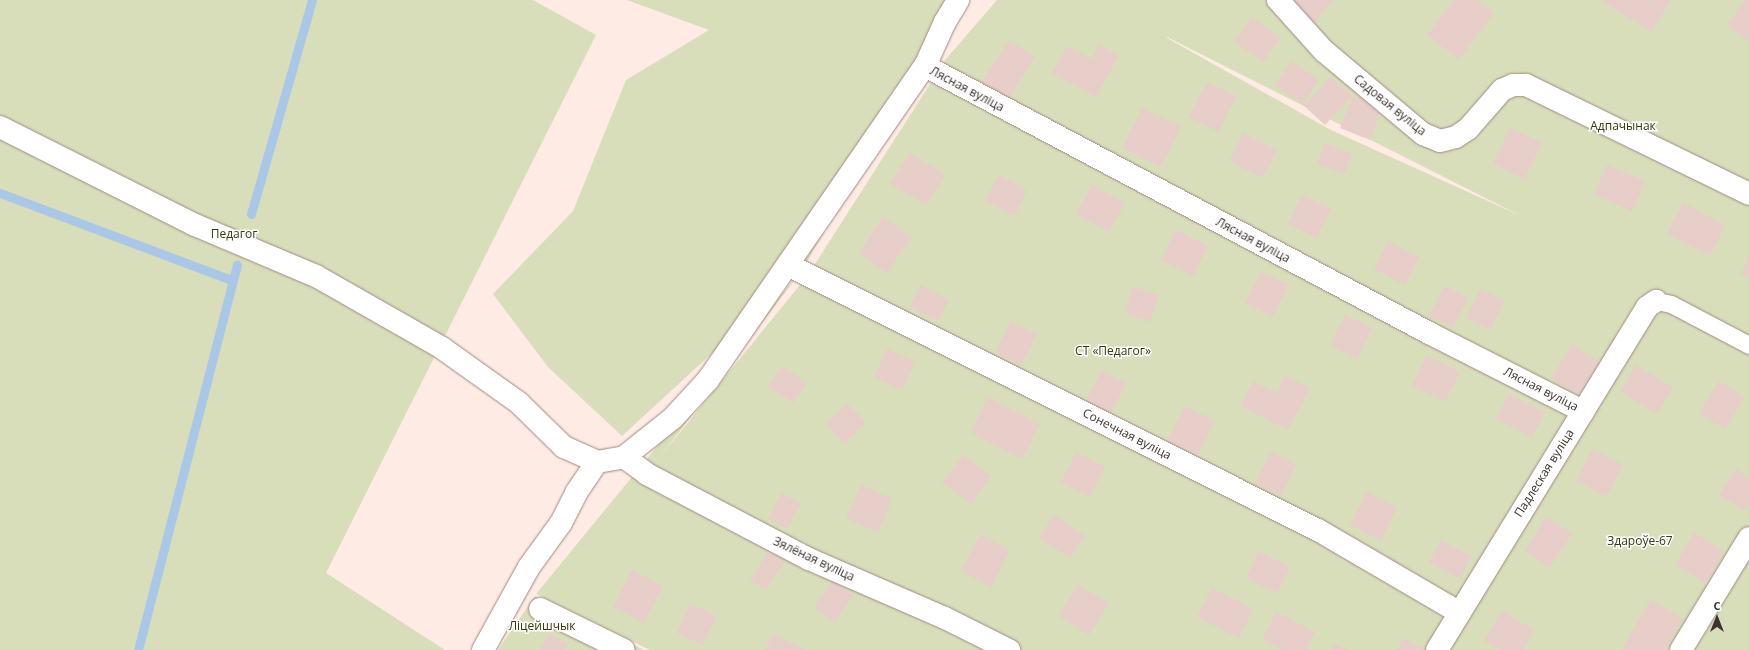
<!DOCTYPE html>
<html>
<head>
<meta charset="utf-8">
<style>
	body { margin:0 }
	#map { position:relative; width:1749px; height:650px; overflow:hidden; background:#feebe4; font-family:"Open Sans",sans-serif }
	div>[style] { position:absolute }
	.green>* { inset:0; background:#d8ddba }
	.stream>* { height:9px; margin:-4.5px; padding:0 4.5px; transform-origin:4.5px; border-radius:4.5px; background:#abc7e7 }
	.building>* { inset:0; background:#e7cec9 }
	.roads { filter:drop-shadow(0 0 1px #a08a82) drop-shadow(0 0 1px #a08a82) }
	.service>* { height:17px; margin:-8.5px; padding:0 8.5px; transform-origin:8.5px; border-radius:8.5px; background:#fff }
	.minor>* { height:22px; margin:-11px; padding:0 11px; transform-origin:11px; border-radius:11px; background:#fff }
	span { translate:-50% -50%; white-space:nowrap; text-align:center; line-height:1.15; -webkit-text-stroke:3px #fdfdfd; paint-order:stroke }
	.street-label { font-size:12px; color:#3d3431 }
	.park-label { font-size:12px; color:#373a0a }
	.north { position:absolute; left:1697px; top:598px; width:40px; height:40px; -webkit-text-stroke:3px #fdfdfd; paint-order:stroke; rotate:0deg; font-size:11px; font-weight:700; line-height:16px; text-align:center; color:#3d3431 }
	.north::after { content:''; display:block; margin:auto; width:14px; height:18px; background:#3d3431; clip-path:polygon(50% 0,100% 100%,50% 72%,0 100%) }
</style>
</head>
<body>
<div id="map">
	<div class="green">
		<div style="clip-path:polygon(0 0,533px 0,596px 35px,326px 573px,445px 650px,0 650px)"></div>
		<div style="clip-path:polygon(evenodd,627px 0,954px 0,803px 269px,660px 457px,808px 275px,946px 59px,997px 0,1749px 0,1749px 650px,650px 650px,536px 594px,800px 272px,622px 436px,548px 367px,493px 294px,573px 211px,626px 80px,709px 30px,627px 0,1167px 38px,1167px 37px,1521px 216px,1331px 130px,1167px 38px)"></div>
		<div style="clip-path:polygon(535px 596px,644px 650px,498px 650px)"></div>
	</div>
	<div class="stream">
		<div style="left:0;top:193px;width:248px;rotate:20.6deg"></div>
		<div style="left:251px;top:214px;width:223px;rotate:-74.1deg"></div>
		<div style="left:138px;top:650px;width:398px;rotate:-75.6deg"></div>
	</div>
	<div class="building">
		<div style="clip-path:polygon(1293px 0,1333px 0,1313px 23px,1291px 2px)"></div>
		<div style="clip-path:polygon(1454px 0,1477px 0,1494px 13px,1459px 59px,1427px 35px)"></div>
		<div style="clip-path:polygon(1605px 0,1671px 0,1651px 32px,1604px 2px)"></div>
		<div style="clip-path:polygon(1745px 0,1749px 0,1749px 41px,1727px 25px)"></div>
		<div style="clip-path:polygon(1252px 17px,1280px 38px,1263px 62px,1234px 42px)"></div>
		<div style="clip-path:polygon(1009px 41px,1035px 57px,1007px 101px,981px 84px)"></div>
		<div style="clip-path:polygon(1099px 45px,1119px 55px,1096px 97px,1052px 73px,1067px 46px,1092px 59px)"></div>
		<div style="clip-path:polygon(1292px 61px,1319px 80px,1303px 104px,1275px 85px)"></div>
		<div style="clip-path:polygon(1330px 77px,1352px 96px,1325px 125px,1304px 106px)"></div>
		<div style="clip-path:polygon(1207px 82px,1236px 96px,1219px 132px,1189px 117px)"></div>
		<div style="clip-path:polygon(1353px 96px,1382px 107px,1370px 140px,1340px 128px)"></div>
		<div style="clip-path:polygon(1142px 108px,1181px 127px,1161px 167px,1122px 148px)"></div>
		<div style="clip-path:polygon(1510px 128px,1542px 143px,1524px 179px,1493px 164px)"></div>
		<div style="clip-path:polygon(1243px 133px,1277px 150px,1263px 178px,1229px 161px)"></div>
		<div style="clip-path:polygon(1325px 143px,1352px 154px,1345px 174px,1317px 164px)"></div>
		<div style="clip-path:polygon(910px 153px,945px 175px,926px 205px,890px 183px)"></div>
		<div style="clip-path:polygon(1607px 165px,1645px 181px,1632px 211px,1594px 195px)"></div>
		<div style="clip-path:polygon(999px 175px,1027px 191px,1014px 216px,985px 200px)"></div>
		<div style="clip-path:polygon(1092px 185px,1125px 203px,1109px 232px,1076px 214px)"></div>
		<div style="clip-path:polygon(1302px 195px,1331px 209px,1317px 238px,1288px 224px)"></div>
		<div style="clip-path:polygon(1683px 203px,1725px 225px,1710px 256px,1667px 234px)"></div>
		<div style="clip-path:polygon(883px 217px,911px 237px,887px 273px,859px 253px)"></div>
		<div style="clip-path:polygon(1176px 230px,1208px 246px,1193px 276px,1161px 260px)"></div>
		<div style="clip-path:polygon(1388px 241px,1419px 257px,1405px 285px,1374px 269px)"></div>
		<div style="clip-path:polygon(1749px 255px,1749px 277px,1741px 274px)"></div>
		<div style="clip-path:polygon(1261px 272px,1289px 285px,1273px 317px,1245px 303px)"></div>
		<div style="clip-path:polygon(921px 285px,949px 300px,938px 321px,909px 307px)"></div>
		<div style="clip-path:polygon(1444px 286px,1468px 298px,1453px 328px,1429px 316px)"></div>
		<div style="clip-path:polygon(1133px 287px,1159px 295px,1150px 322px,1125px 313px)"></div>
		<div style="clip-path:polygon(1480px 289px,1505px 301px,1490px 330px,1466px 318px)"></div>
		<div style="clip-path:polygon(1345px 315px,1372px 328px,1357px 359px,1330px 346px)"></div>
		<div style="clip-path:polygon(1011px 321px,1037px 334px,1021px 365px,995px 352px)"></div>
		<div style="clip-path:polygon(1572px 345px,1601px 363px,1580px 396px,1551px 378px)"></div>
		<div style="clip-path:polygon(887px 349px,915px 361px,902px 390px,874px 377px)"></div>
		<div style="clip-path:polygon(1427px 355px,1460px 372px,1445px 402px,1412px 385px)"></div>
		<div style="clip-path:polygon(1636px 365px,1673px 388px,1657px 414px,1620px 391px)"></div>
		<div style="clip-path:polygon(782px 366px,807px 383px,793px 403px,768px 386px)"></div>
		<div style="clip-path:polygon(1102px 370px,1126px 383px,1111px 413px,1086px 401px)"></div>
		<div style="clip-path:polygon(1285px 376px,1310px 388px,1288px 430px,1240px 406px,1253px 381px,1277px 393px)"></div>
		<div style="clip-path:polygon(1719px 381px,1745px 397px,1725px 429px,1699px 413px)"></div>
		<div style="clip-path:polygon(1509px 394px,1545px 412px,1532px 437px,1496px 419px)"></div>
		<div style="clip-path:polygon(988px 397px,1040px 424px,1022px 459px,971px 432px)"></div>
		<div style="clip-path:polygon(847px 404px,866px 422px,845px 443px,826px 424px)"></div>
		<div style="clip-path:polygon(1185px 406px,1215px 421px,1197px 456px,1167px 441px)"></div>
		<div style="clip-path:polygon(1592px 449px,1623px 465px,1607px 497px,1576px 481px)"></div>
		<div style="clip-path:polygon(1076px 452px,1105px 467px,1090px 497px,1061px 482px)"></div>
		<div style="clip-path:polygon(1271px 452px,1296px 465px,1281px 496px,1255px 483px)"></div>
		<div style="clip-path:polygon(963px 455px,991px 476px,971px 504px,942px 483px)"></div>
		<div style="clip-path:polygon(1736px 469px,1749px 477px,1749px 504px,1745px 511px,1719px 495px)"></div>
		<div style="clip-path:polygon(861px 485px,892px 499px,878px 532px,846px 518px)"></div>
		<div style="clip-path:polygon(1367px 492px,1397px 508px,1381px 540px,1350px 525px)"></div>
		<div style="clip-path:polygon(781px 493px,801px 503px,787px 529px,768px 519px)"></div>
		<div style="clip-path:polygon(1054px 515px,1085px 536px,1070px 558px,1039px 538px)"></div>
		<div style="clip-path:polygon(1546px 517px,1572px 533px,1550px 567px,1525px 551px)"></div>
		<div style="clip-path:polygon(1694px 533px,1724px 551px,1705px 583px,1675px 565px)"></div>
		<div style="clip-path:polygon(980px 535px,1010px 550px,991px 587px,961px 571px)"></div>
		<div style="clip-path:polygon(1441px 540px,1471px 556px,1460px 579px,1429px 563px)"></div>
		<div style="clip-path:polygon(1259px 551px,1290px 567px,1277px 593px,1246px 578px)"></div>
		<div style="clip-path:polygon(768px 552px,784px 562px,766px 590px,750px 580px)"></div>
		<div style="clip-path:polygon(632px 570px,663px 586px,644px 623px,613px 607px)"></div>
		<div style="clip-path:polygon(832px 581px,853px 595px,835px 622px,814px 608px)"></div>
		<div style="clip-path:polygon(1078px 585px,1109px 603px,1089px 635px,1059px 616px)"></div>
		<div style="clip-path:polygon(1212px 588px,1253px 609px,1239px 638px,1197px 617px)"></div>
		<div style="clip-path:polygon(1651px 599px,1683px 619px,1665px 650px,1624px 650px,1622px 649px)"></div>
		<div style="clip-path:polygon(690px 604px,716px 616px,703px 645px,677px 633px)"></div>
		<div style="clip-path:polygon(1502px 611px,1534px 630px,1522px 650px,1500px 650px,1484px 641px)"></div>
		<div style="clip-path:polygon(1276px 612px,1315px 632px,1306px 650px,1283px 650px,1262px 640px)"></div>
		<div style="clip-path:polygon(550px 634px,567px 644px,564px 650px,540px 650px)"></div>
		<div style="clip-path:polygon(773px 634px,807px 650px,766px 650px)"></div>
		<div style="clip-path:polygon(1404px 638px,1426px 650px,1397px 650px)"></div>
		<div style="clip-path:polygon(1334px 644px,1347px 650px,1331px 650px)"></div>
	</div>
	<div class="roads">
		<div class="service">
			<div style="left:1656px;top:301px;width:15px;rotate:11deg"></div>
			<div style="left:1671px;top:304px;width:88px;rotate:27.7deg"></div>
		</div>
		<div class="minor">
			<div style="left:1278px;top:0;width:69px;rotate:48deg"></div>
			<div style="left:1324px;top:51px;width:129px;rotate:40deg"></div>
			<div style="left:1423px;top:134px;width:18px;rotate:22deg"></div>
			<div style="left:1440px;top:141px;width:16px;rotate:-14deg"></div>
			<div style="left:1456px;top:137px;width:14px;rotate:-34deg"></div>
			<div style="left:1468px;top:129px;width:52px;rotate:-48.9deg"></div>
			<div style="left:1502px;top:90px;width:12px;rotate:-24deg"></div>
			<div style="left:1513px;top:85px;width:13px"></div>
			<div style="left:1526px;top:85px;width:248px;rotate:26deg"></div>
			<div style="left:925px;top:66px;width:570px;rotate:27.91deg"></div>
			<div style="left:1429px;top:333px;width:173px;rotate:26.9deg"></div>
			<div style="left:0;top:127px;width:218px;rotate:26.7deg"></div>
			<div style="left:195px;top:225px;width:131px;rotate:22.9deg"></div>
			<div style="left:316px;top:276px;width:145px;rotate:29.7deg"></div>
			<div style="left:442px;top:348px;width:95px;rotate:35.5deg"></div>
			<div style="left:519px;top:403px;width:63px;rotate:44.4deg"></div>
			<div style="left:564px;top:447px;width:36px;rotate:24deg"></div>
			<div style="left:597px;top:462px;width:27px;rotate:-10deg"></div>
			<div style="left:624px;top:457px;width:63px;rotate:-38.5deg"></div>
			<div style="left:673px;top:418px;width:52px;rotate:-47.4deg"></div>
			<div style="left:708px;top:380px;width:382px;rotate:-55.4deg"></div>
			<div style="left:925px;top:66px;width:48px;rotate:-65.6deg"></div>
			<div style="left:945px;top:22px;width:26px;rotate:-59deg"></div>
			<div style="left:788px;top:265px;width:593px;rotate:26.57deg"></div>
			<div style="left:1318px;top:530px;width:164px;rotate:30.3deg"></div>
			<div style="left:624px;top:457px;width:29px;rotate:36deg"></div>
			<div style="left:647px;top:474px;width:183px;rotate:27.7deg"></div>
			<div style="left:809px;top:559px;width:148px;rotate:23.5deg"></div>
			<div style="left:945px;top:618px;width:72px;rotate:26.6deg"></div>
			<div style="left:540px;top:609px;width:93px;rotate:26deg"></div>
			<div style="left:483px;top:650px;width:95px;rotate:-61deg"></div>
			<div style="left:529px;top:567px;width:54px;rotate:-54deg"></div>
			<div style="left:561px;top:523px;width:34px;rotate:-63deg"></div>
			<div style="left:576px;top:493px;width:37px;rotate:-56deg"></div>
			<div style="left:1437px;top:650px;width:402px;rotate:-58.5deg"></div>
			<div style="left:1647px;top:307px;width:11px;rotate:-34deg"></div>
			<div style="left:1681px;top:650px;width:131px;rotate:-58.7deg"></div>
		</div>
	</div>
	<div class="street-label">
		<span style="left:967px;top:89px;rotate:28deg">Лясная вуліца</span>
		<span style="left:1390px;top:105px;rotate:39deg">Садовая вуліца</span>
		<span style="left:1253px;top:240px;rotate:28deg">Лясная вуліца</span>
		<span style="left:1541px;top:389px;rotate:27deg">Лясная вуліца</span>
		<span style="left:1127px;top:434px;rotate:27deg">Сонечная вуліца</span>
		<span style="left:1544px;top:473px;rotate:-58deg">Падлеская вуліца</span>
		<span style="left:814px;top:559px;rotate:25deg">Зялёная вуліца</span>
	</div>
	<div class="park-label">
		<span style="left:1623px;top:126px">Адпачынак</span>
		<span style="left:234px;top:234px">Педагог</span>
		<span style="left:1113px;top:351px">СТ «Педагог»</span>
		<span style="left:1640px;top:541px">Здароўе-67</span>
		<span style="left:542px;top:626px">Ліцейшчык</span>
	</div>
	<div class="north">С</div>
</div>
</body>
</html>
